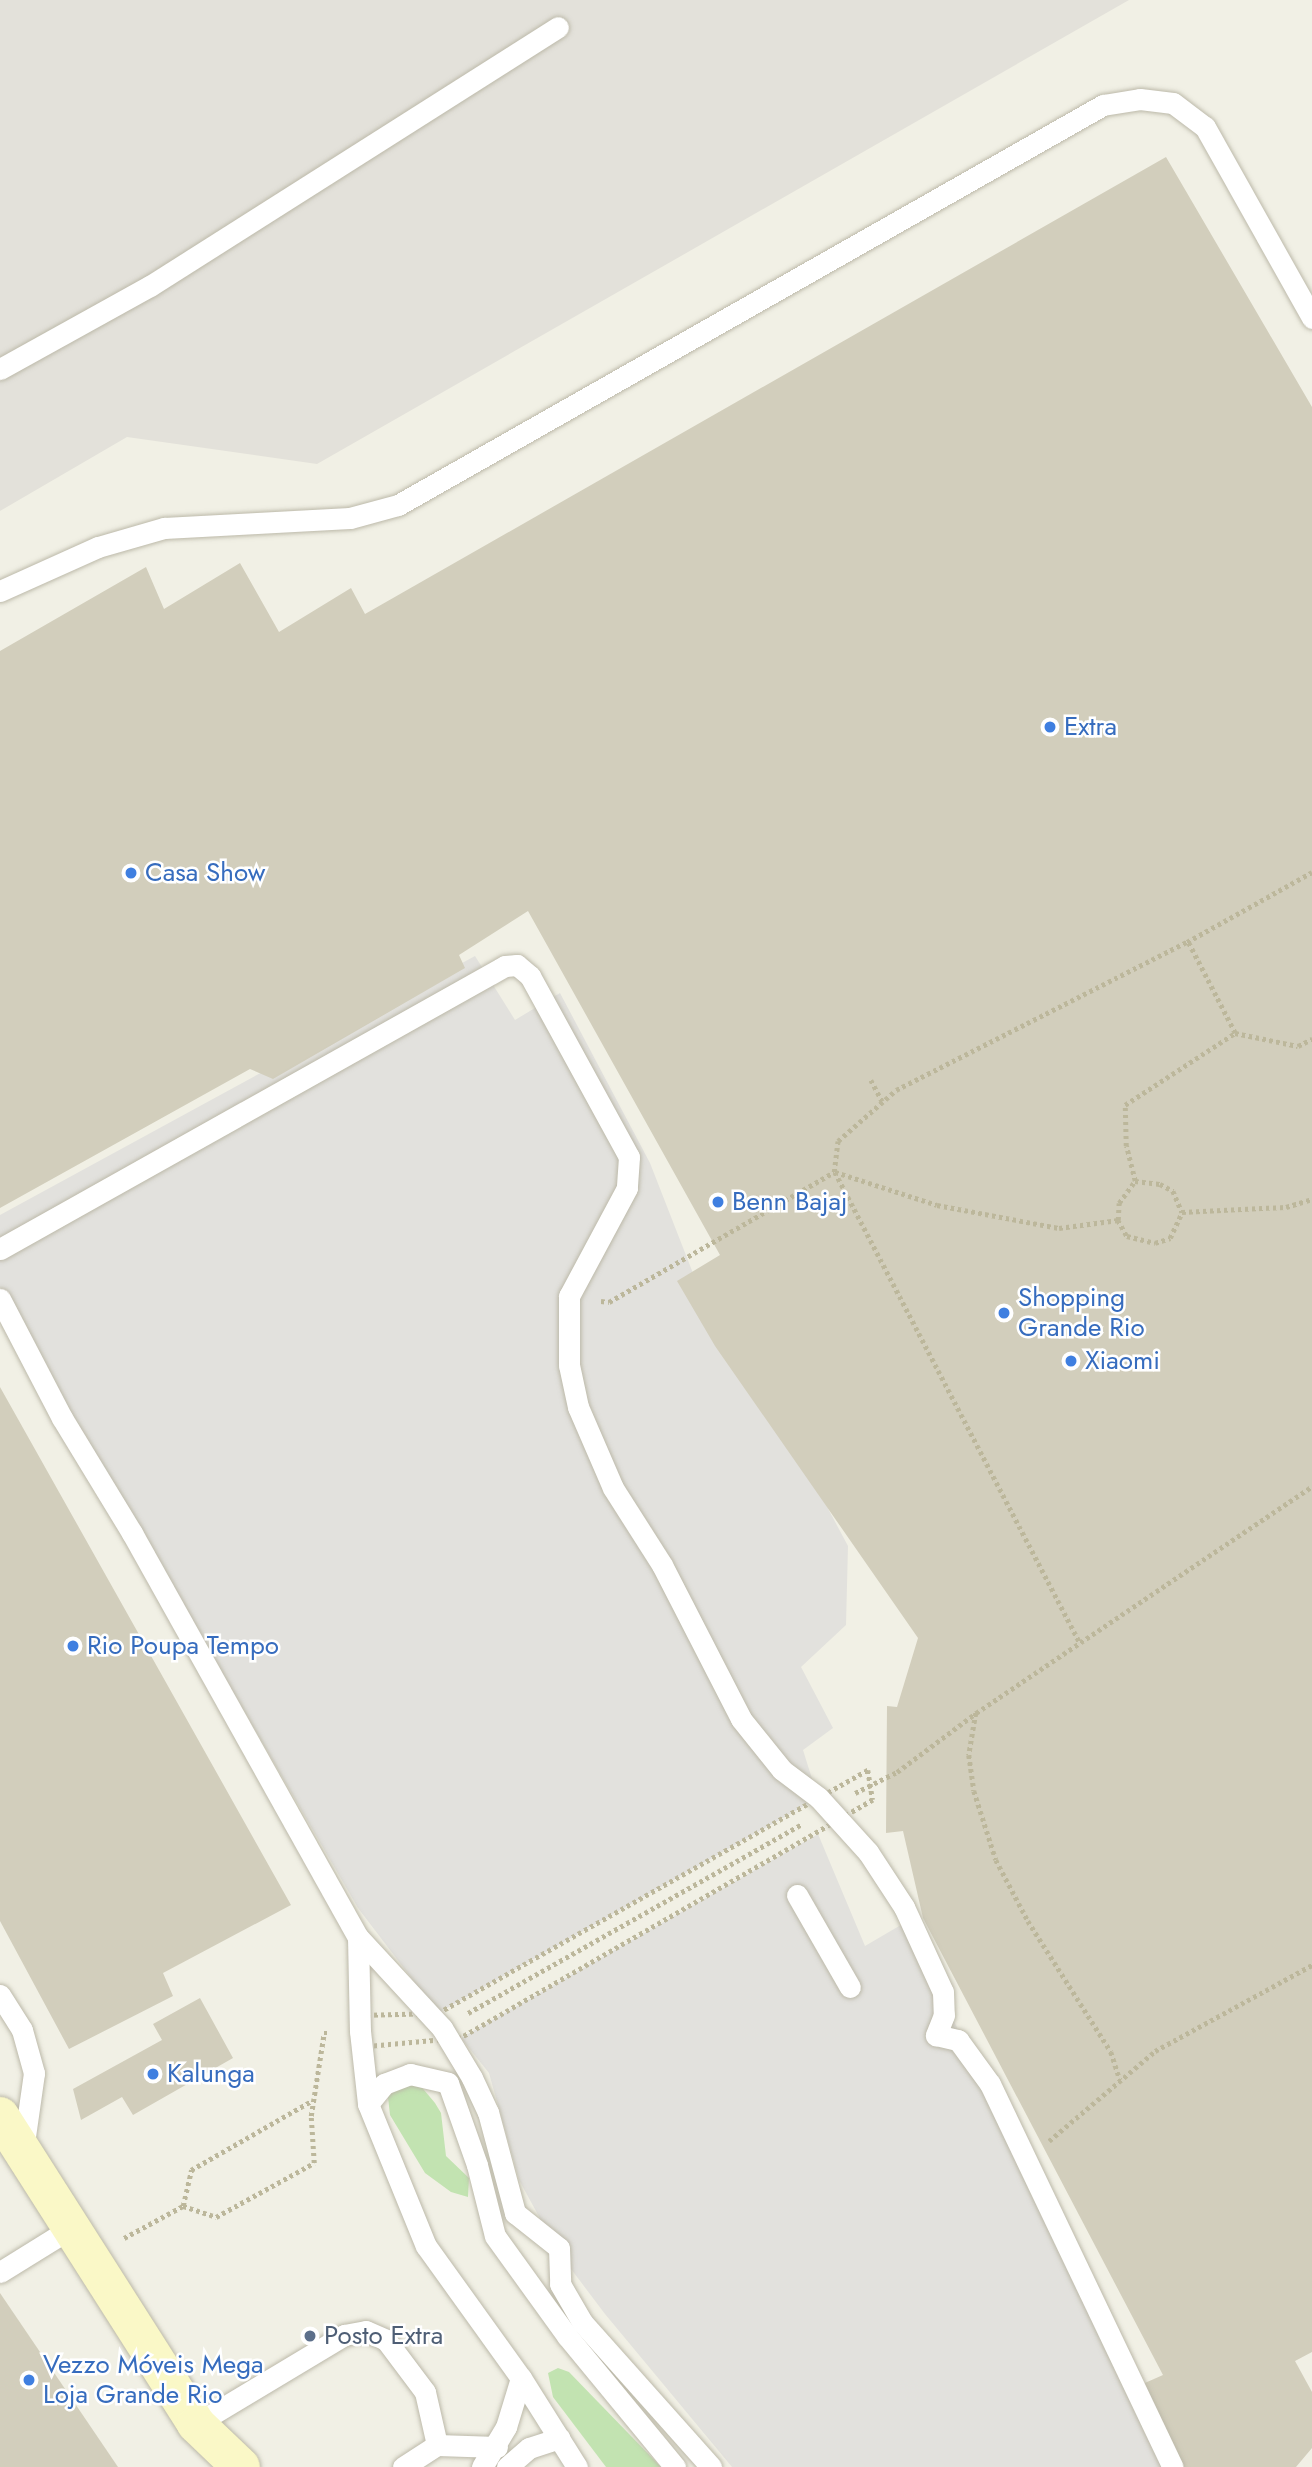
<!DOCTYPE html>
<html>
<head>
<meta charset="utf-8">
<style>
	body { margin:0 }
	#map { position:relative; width:1312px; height:2467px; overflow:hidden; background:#f1f0e5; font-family:Jost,sans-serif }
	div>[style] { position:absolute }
	.industrial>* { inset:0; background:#e3e1da }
	.green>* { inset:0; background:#c2e3b1 }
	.parking>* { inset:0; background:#e2e1dd }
	.building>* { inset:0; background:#d2cebc }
	.path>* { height:4.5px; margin-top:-2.25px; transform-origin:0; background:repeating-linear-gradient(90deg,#bcb79b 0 3.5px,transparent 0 7px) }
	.roads { filter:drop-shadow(0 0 2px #bcb9a9) drop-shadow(0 0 2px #bcb9a9) }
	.lane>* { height:21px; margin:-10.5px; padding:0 10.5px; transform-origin:10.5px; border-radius:10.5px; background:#fff }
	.secondary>* { height:38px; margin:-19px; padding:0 19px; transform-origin:19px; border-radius:19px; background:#faf8c7 }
	.dots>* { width:19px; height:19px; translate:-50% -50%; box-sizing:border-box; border:4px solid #fff; border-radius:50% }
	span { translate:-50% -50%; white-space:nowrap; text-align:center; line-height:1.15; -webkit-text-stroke:5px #fff; paint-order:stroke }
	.shop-label { font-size:26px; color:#366cbe }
	.left { translate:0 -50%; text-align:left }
	.service-label { font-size:26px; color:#4e5e75 }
</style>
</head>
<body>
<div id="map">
	<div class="industrial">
		<div style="clip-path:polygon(0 0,1129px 0,317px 464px,127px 437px,0 511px)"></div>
	</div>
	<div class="green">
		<div style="clip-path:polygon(401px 2083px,419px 2084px,435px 2103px,441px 2113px,446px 2156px,469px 2178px,468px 2197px,451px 2192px,425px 2173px,390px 2115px,388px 2097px)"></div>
		<div style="clip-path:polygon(558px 2368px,569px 2372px,661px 2467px,606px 2467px,553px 2397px,548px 2373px)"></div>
	</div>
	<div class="parking">
		<div style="clip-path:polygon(475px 956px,515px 1020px,560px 993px,650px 1163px,714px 1327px,809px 1473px,848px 1546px,846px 1625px,801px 1667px,833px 1728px,803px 1750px,818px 1798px,438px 2013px,358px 1908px,14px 1313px,0 1287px,0 1215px)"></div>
		<div style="clip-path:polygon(818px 1834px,865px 1946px,906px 1922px,1170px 2467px,732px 2467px,605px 2314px,559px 2253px,519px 2180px,489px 2073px,461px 2038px)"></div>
	</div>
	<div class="building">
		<div style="clip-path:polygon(1166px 157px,1312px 407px,1312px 2352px,1295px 2361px,1312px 2392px,1312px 2448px,1296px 2467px,1179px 2467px,1138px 2386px,1163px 2375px,923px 1918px,903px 1831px,886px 1833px,887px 1706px,897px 1707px,918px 1638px,715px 1346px,677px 1281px,720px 1255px,528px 911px,459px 955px,465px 968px,273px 1079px,250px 1069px,0 1208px,0 651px,146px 567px,164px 609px,240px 563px,279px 632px,351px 588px,365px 614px)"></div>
		<div style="clip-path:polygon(0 1387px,291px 1905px,163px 1973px,173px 1996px,69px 2049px,0 1921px)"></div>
		<div style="clip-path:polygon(200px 1998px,233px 2058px,133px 2115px,122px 2097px,81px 2120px,73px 2089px,162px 2040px,153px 2024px)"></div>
		<div style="clip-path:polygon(0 2293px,118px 2467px,0 2467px)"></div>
	</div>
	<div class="path">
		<div style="left:1235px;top:1033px;width:64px;rotate:11.7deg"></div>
		<div style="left:1298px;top:1046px;width:16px;rotate:-27deg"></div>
		<div style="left:871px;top:1080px;width:24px;rotate:62deg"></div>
		<div style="left:835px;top:1172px;width:531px;rotate:62.52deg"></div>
		<div style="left:835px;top:1172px;width:107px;rotate:17.9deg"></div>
		<div style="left:937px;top:1205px;width:124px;rotate:10.7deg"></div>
		<div style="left:1059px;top:1228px;width:60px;rotate:-7.7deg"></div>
		<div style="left:1118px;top:1220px;width:17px;rotate:-87deg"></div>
		<div style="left:1119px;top:1203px;width:27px;rotate:-54deg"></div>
		<div style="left:1135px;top:1181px;width:25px;rotate:7deg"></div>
		<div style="left:1160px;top:1184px;width:15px;rotate:28deg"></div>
		<div style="left:1173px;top:1191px;width:23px;rotate:67deg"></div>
		<div style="left:1182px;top:1212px;width:104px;rotate:-2.8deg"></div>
		<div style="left:1286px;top:1207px;width:27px;rotate:-17deg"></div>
		<div style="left:1135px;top:1181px;width:36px;rotate:-104deg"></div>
		<div style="left:1126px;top:1146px;width:41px;rotate:-91.4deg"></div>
		<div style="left:1125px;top:1105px;width:131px;rotate:-33.2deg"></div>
		<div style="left:1235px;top:1033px;width:102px;rotate:-117.3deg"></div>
		<div style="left:1118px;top:1220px;width:18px;rotate:61deg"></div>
		<div style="left:1127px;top:1236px;width:29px;rotate:14deg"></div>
		<div style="left:1155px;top:1243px;width:16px;rotate:-18deg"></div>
		<div style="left:1170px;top:1238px;width:29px;rotate:-65deg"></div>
		<div style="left:601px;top:1301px;width:8px;rotate:7deg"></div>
		<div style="left:609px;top:1302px;width:260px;rotate:-30deg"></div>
		<div style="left:834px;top:1172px;width:31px;rotate:-83deg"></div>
		<div style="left:838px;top:1141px;width:77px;rotate:-41.3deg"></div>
		<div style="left:896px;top:1090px;width:326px;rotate:-27deg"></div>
		<div style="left:1187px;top:942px;width:143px;rotate:-29.2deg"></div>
		<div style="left:976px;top:1713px;width:43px;rotate:99.5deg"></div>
		<div style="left:969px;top:1755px;width:36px;rotate:82deg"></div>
		<div style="left:974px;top:1791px;width:72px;rotate:72.3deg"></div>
		<div style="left:996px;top:1860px;width:69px;rotate:62.3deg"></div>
		<div style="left:1028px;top:1921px;width:155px;rotate:57.6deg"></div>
		<div style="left:1111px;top:2052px;width:29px;rotate:72deg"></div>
		<div style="left:868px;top:1770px;width:30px;rotate:81deg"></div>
		<div style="left:873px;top:1800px;width:476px;rotate:150deg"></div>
		<div style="left:461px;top:2038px;width:99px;rotate:174.8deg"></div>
		<div style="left:362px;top:2047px;width:32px;rotate:-94deg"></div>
		<div style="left:360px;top:2015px;width:78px;rotate:-1.5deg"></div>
		<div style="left:438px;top:2013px;width:494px;rotate:-29.5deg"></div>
		<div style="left:855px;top:1793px;width:47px;rotate:-26.6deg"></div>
		<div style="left:897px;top:1772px;width:99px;rotate:-36.8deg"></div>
		<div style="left:976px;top:1713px;width:405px;rotate:-34deg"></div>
		<div style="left:468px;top:2013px;width:384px;rotate:-29.5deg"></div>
		<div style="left:1049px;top:2141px;width:139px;rotate:-40.3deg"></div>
		<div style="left:1155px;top:2051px;width:179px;rotate:-28.7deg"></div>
		<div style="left:183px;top:2206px;width:37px;rotate:-77deg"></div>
		<div style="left:191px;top:2170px;width:141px;rotate:-29.8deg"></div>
		<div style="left:124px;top:2238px;width:67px;rotate:-28.5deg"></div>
		<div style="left:183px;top:2206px;width:35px;rotate:18deg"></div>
		<div style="left:216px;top:2217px;width:112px;rotate:-28.9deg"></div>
		<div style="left:314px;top:2163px;width:47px;rotate:-93.7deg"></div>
		<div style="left:311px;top:2116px;width:84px;rotate:-81.1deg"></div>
		<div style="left:324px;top:2033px;width:7px"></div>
	</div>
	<div class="roads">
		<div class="lane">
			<div style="left:0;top:369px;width:171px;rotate:-29deg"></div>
			<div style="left:150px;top:286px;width:483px;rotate:-32.4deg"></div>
			<div style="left:0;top:591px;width:107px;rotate:-24.2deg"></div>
			<div style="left:98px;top:547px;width:69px;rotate:-16.1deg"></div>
			<div style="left:164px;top:528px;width:186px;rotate:-3.1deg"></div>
			<div style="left:350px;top:518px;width:50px;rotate:-15.2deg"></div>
			<div style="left:398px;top:505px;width:811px;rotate:-29.57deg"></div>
			<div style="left:1103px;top:105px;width:37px;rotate:-9deg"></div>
			<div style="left:1140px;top:99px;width:33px;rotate:7deg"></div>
			<div style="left:1173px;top:103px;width:40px;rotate:37deg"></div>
			<div style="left:1205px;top:127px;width:219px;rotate:60.7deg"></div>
			<div style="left:0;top:1249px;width:579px;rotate:-29.27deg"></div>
			<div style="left:505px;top:966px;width:12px;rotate:-5deg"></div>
			<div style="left:517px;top:965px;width:17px;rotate:40deg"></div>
			<div style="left:530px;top:976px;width:206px;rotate:61.3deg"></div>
			<div style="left:629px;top:1157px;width:31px;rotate:94deg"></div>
			<div style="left:627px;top:1188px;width:123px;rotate:118.2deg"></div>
			<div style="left:569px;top:1296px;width:69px;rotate:90deg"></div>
			<div style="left:569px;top:1365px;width:43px;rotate:77.9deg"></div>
			<div style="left:578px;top:1407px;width:88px;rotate:66.6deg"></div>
			<div style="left:613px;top:1488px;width:91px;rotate:57.5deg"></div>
			<div style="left:662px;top:1565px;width:173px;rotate:62.8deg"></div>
			<div style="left:741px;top:1719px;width:65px;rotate:51.2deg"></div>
			<div style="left:782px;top:1770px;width:46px;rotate:37.1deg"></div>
			<div style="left:819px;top:1798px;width:73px;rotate:47.8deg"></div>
			<div style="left:868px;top:1852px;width:66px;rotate:56.8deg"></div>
			<div style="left:904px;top:1907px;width:94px;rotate:65.4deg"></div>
			<div style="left:943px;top:1992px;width:23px;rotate:88deg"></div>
			<div style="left:944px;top:2015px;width:22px;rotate:112deg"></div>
			<div style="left:936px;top:2035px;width:23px;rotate:13deg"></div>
			<div style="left:958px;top:2040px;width:54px;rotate:54deg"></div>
			<div style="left:990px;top:2084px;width:424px;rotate:64.5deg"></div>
			<div style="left:0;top:1299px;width:134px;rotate:62.5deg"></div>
			<div style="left:62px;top:1418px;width:135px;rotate:58.7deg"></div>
			<div style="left:132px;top:1533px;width:463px;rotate:60.8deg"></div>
			<div style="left:358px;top:1937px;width:94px;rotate:88.8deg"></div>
			<div style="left:360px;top:2031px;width:73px;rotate:83.7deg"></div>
			<div style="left:368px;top:2104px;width:153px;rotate:67.8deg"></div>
			<div style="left:426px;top:2246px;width:163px;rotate:54.3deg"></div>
			<div style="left:521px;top:2378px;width:105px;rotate:57.8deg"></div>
			<div style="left:797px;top:1895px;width:106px;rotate:60.1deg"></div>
			<div style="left:358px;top:1937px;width:124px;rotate:47.3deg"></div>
			<div style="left:442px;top:2028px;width:58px;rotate:59deg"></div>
			<div style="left:472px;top:2078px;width:38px;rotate:65deg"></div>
			<div style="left:488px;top:2112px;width:105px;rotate:75deg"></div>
			<div style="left:515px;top:2213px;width:56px;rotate:38.5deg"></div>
			<div style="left:559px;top:2248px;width:36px;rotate:88deg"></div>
			<div style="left:560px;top:2284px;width:44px;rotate:59.9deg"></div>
			<div style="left:582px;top:2322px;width:194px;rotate:48.3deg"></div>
			<div style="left:0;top:1995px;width:41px;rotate:57.8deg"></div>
			<div style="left:22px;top:2030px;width:45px;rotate:74.4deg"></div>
			<div style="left:34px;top:2073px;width:78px;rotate:98.1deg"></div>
			<div style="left:368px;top:2104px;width:26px;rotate:-51deg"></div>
			<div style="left:384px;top:2084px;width:28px;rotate:-21deg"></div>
			<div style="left:410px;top:2074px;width:39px;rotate:13deg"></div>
			<div style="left:448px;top:2083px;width:87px;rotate:70.5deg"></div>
			<div style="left:477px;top:2165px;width:73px;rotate:75.8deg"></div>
			<div style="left:495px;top:2236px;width:123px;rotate:54.2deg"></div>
			<div style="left:567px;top:2336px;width:170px;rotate:50.5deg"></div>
			<div style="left:0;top:2272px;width:84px;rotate:-31.8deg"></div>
			<div style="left:196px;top:2424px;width:173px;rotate:-31deg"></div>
			<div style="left:344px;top:2335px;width:22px;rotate:-10deg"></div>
			<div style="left:366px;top:2331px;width:22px;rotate:24deg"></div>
			<div style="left:386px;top:2340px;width:65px;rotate:53.1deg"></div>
			<div style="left:425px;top:2392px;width:54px;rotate:77.2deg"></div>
			<div style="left:403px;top:2467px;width:40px;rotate:-32.9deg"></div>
			<div style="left:437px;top:2445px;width:60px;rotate:1.9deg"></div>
			<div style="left:482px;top:2467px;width:47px;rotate:-59deg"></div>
			<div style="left:506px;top:2427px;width:51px;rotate:-73deg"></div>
			<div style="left:507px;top:2467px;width:29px;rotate:-41deg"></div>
			<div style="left:529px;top:2448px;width:32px;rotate:-18deg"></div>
		</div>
		<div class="secondary">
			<div style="left:0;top:2116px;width:365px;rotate:57.5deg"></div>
			<div style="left:196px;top:2424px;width:62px;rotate:43.7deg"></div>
		</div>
	</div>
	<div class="dots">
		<div style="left:1050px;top:727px;background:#3f7fe0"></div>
		<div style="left:131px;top:873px;background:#3f7fe0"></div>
		<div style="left:718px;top:1202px;background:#3f7fe0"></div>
		<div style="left:1004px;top:1313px;background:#3f7fe0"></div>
		<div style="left:1071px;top:1361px;background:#3f7fe0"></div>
		<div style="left:73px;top:1646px;background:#3f7fe0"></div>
		<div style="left:153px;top:2074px;background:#3f7fe0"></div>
		<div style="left:310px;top:2336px;background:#5c6f8a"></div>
		<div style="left:29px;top:2380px;background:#3f7fe0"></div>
	</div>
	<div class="shop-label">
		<span class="left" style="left:1064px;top:727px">Extra</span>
		<span class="left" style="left:145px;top:873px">Casa Show</span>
		<span class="left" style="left:732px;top:1202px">Benn Bajaj</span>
		<span class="left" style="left:1018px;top:1313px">Shopping<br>Grande Rio</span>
		<span class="left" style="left:1085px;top:1361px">Xiaomi</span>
		<span class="left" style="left:87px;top:1646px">Rio Poupa Tempo</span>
		<span class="left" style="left:167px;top:2074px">Kalunga</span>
		<span class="left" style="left:43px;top:2380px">Vezzo Móveis Mega<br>Loja Grande Rio</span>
	</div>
	<div class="service-label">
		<span class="left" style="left:324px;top:2336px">Posto Extra</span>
	</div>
</div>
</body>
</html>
